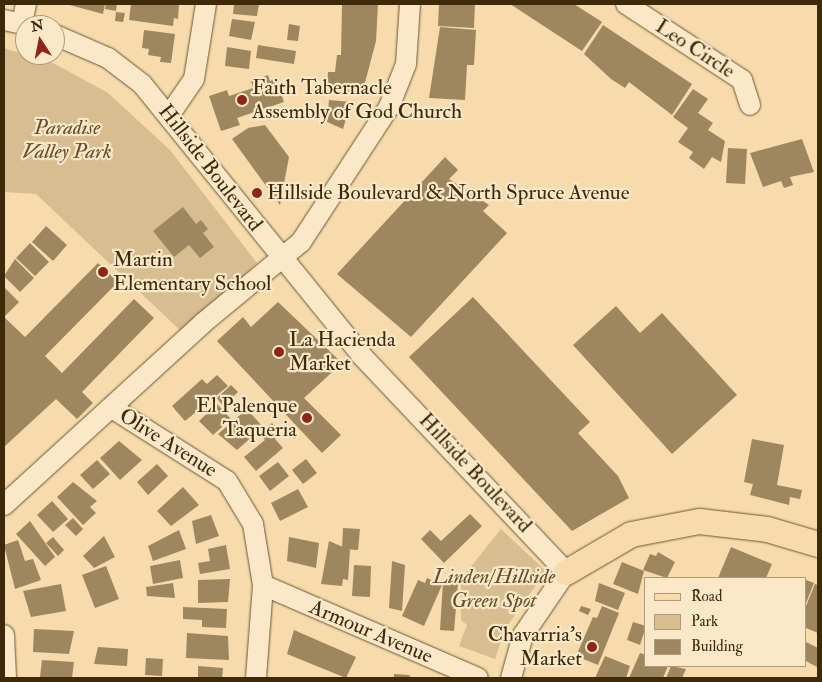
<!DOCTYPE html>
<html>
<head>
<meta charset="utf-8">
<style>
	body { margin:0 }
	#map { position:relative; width:822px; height:682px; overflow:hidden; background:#f7dbac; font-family:"IM FELL Double Pica",serif }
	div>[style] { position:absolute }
	.green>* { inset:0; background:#d8bd90 }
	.building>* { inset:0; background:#9e865e }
	.roads { filter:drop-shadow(0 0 1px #6c5632) drop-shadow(0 0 1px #6c5632) }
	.minor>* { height:20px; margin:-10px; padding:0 10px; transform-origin:10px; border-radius:10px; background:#fae8c9 }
	.major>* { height:25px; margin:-12.5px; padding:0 12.5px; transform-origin:12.5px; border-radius:12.5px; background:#f7dbac }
	.dots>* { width:14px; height:14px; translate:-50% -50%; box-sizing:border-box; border:2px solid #fae8c9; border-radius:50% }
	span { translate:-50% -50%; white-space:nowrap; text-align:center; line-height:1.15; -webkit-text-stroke:4.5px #fae8c9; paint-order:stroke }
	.street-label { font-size:21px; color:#3e2909 }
	.poi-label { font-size:21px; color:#3e2909 }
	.left { translate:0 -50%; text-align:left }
	.right { translate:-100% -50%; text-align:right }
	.park-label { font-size:21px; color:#644e2b; font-style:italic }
	.frame { position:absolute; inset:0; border:5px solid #3e2909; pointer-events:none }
	.legend { position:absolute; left:644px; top:577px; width:162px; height:90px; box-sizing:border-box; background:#fae8c9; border:1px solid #af9c7c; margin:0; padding:6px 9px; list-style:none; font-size:15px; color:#3e2909 }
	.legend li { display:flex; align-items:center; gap:10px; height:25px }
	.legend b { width:25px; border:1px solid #af9c7c }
	.north { position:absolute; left:15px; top:15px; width:50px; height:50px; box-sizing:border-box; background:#fae8c9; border:1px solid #af9c7c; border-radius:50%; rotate:349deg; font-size:14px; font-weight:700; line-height:20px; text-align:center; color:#3e2909 }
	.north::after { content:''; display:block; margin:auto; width:18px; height:22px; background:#8f2418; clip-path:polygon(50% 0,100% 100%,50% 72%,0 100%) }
</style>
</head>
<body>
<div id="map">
	<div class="green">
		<div style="clip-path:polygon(4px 48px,55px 64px,108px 93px,170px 150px,257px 263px,182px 332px,36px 194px,4px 192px)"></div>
		<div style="clip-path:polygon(501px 529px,546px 571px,505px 629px,495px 659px,459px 646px,467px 625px,461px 620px,461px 579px)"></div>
	</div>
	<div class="building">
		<div style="clip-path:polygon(66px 4px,105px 4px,103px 14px)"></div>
		<div style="clip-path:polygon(106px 4px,117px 4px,116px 11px,105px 9px)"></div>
		<div style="clip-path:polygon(131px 4px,179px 5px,178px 19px,174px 18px,173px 26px,129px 20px)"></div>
		<div style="clip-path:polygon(234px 4px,259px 4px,257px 16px,233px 14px)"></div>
		<div style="clip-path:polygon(342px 4px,378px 5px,376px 41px,362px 94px,327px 90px,328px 72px,335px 72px,337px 55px,341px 55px)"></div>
		<div style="clip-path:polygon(439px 4px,475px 4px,474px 28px,438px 26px)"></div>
		<div style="clip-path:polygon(510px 4px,574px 4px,602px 22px,582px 51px)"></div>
		<div style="clip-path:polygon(116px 12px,125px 13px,123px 22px,115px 21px)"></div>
		<div style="clip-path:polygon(232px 19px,255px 22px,251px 40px,229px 36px)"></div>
		<div style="clip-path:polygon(289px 24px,300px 26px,298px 41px,287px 40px)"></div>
		<div style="clip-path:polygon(603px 25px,692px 84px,672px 115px,629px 82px,625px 88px,611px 79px,584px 54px)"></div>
		<div style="clip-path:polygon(440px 27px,476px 30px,474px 65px,467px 65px,465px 100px,429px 98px)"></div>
		<div style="clip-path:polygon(144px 30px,175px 34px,171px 63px,160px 62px,161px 57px,148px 55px,149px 49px,142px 48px)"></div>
		<div style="clip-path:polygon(258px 45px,296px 51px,294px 64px,256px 58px)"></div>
		<div style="clip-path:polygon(227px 47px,251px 51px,249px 69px,225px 66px)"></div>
		<div style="clip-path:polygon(268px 75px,270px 81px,276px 79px,284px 102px,237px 118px,240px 125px,221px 131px,209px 96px,227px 90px,229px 96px,253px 88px,251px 81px)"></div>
		<div style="clip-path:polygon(693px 89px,708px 99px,698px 113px,713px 123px,708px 130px,725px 141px,721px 162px,712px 157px,704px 169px,689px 158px,693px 152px,678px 142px,688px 128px,673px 117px)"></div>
		<div style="clip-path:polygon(329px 100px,351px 102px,343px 129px,327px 122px)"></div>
		<div style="clip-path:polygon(265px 125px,289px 157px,280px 205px,232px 139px,248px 128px)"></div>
		<div style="clip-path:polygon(802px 139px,814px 172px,790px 177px,793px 185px,784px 188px,781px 181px,763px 187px,750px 153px)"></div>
		<div style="clip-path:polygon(728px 148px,747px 149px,745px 184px,726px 183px)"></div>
		<div style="clip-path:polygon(445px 157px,458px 170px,449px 179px,489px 205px,483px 211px,507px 233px,411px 337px,337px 274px)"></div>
		<div style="clip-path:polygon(183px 207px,196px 224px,201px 220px,208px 229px,203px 233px,214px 247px,200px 258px,189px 245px,174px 257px,153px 231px)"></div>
		<div style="clip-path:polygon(46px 226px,67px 245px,53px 261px,32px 242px)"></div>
		<div style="clip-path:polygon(30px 243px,49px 262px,35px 276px,16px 258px)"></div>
		<div style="clip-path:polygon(15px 259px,34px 278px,20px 292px,4px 276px)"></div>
		<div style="clip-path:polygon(98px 263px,118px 282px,45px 356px,62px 373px,134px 299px,154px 318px,82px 392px,93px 403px,77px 419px,56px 399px,4px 447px,4px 287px,19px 302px,4px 317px,25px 337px)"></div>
		<div style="clip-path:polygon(473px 297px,590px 422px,578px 433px,618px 476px,629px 498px,572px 531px,409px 357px)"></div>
		<div style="clip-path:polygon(278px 302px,342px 363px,304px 398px,341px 435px,322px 453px,217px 341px,243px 317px,251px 327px)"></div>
		<div style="clip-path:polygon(616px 306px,640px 333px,662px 313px,737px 395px,672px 454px,573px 345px)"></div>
		<div style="clip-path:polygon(217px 375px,228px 386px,185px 421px,172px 406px,202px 379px,207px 384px)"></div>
		<div style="clip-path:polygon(231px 385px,238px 392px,223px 406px,217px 398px)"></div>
		<div style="clip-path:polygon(217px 404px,231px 419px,213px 435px,199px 421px)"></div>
		<div style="clip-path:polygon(247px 409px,263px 427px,237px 450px,218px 434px)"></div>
		<div style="clip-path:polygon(272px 423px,281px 434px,275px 439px,283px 448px,256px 471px,244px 457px,265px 440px,259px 433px)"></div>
		<div style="clip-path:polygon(752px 439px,784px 445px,777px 485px,802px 490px,800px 499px,790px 497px,789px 505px,750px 495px,753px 484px,744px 482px)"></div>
		<div style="clip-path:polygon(119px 441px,142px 460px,120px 480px,100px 458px)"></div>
		<div style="clip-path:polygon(306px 459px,317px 473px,303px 484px,292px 470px)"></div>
		<div style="clip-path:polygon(97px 460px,110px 474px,93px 489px,80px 475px)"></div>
		<div style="clip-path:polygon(278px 462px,289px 476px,270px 491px,259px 476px)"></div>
		<div style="clip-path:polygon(157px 464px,168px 476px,148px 495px,137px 482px)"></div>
		<div style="clip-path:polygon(73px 482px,97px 501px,90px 507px,96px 513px,83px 525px,57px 497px)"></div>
		<div style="clip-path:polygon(183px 487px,199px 505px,171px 526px,157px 511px)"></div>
		<div style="clip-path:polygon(298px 489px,308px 507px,280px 521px,271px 503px)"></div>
		<div style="clip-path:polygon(52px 501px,68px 519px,53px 532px,37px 515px)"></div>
		<div style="clip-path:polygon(470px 514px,482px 526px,444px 563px,421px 539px,430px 530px,441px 541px)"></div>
		<div style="clip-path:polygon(211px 515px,219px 536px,196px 544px,192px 521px)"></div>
		<div style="clip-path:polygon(73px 518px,83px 529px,76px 536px,65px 525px)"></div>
		<div style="clip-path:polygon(30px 521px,55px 557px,45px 566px,16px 534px)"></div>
		<div style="clip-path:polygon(343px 528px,360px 529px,358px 550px,342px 549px)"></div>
		<div style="clip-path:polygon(179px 530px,186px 549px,153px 561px,148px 546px)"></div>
		<div style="clip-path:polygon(104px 536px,115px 557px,94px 568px,83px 556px)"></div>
		<div style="clip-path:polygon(53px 537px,64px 550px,58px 556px,46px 543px)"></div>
		<div style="clip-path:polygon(289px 537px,319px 543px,316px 568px,287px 561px)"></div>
		<div style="clip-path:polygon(18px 540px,25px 561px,33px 559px,41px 580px,15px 589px,4px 545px)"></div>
		<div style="clip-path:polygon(329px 541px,350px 550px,348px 580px,343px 579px,342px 586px,321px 584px)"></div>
		<div style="clip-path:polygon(226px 545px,230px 569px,200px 574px,198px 563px,210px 561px,208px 549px)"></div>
		<div style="clip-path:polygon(731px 547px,772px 564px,766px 578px,718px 578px)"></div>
		<div style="clip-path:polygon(658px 552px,675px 562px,667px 578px,643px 570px,650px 554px,656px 556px)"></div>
		<div style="clip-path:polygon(180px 560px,183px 578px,153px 584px,150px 566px)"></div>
		<div style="clip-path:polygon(392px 561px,405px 565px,402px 611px,389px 608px)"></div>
		<div style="clip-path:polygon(622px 562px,644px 571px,638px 594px,613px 584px)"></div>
		<div style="clip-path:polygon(354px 565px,371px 566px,370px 597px,352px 596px)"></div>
		<div style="clip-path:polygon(106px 566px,119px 599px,95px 608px,82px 575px)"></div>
		<div style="clip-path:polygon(427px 578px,442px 585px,424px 626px,402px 616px,418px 580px,425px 583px)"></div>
		<div style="clip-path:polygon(230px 579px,228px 602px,198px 603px,198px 580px)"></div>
		<div style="clip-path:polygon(806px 580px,814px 583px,806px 603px)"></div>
		<div style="clip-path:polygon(443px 582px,458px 583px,454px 631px,440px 630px)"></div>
		<div style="clip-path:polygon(173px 583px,175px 598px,147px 596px,146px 587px)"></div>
		<div style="clip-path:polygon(599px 583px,625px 593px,618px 610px,595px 601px)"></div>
		<div style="clip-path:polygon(61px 584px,66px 611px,31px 617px,23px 591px)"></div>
		<div style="clip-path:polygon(815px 584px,818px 585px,818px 633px,806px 628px,806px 606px)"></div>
		<div style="clip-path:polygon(581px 606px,591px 609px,588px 615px,579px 611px)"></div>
		<div style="clip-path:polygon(602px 606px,619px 613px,598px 665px,576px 656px,593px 617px,597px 618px)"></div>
		<div style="clip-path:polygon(183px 607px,227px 609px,226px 628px,202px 627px,202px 620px,183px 619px)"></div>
		<div style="clip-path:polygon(633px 622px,646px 626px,640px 645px,627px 640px)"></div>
		<div style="clip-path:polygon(34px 629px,74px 631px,69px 654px,33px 652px)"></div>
		<div style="clip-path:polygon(294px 630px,356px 657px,346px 678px,287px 654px)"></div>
		<div style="clip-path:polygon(187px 633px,228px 636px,229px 660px,186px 658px)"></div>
		<div style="clip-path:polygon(806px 642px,818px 648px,817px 667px,806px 661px)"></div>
		<div style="clip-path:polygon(98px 647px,128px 649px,127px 666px,94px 664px)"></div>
		<div style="clip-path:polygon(640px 653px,646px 655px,646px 666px,668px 666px,663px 678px,629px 678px)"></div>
		<div style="clip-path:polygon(605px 656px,630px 666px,626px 678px,595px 678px)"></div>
		<div style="clip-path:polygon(146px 658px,163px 659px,162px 676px,145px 675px)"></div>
		<div style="clip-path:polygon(42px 660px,74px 662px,72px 678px,40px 677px)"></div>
		<div style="clip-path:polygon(198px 666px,223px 668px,222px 678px,198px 678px)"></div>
		<div style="clip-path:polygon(671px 666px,686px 669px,682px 678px,666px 678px)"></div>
		<div style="clip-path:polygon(394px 674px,409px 675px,411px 678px,394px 678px)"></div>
	</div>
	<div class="roads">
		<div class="minor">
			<div style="left:626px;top:4px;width:139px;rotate:33.2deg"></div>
			<div style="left:742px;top:80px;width:26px;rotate:72deg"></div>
			<div style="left:4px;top:20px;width:25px;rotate:12deg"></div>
			<div style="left:22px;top:23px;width:19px;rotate:-78deg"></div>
			<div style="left:55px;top:35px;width:58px;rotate:23.5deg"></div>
			<div style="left:108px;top:58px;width:43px;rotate:37.4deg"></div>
			<div style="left:142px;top:84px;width:350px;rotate:51deg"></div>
			<div style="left:362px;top:356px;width:297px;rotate:46.6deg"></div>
			<div style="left:566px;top:572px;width:76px;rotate:124.3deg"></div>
			<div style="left:523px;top:635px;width:45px;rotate:105.6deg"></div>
			<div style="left:170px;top:114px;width:42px;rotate:-55.6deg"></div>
			<div style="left:194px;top:79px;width:76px;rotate:-80.9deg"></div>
			<div style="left:112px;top:408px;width:136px;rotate:32.4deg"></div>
			<div style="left:227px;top:481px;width:50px;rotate:58.8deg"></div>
			<div style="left:253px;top:524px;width:62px;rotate:80.7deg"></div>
			<div style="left:263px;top:585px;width:93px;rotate:94.3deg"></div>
			<div style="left:4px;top:505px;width:270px;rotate:-42.4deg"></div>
			<div style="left:203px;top:323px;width:127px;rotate:-39.6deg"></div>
			<div style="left:301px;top:242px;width:161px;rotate:-56.9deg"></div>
			<div style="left:389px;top:107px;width:46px;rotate:-68.4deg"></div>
			<div style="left:406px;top:64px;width:60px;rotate:-86.2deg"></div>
			<div style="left:263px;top:585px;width:234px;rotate:23.4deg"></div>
			<div style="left:4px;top:635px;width:43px;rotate:87.3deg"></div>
		</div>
		<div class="major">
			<div style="left:566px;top:572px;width:75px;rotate:-30.3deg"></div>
			<div style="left:631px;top:534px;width:69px;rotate:-10.8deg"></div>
			<div style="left:699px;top:521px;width:68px;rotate:6.7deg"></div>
			<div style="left:767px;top:529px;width:53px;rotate:16.4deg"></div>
		</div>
	</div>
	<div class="dots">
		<div style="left:242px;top:100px;background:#8f2418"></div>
		<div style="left:257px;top:193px;background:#8f2418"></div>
		<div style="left:103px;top:272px;background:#8f2418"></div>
		<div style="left:279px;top:352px;background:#8f2418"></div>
		<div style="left:307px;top:418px;background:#8f2418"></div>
		<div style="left:592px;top:647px;background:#8f2418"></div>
	</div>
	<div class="street-label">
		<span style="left:695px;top:49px;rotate:33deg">Leo Circle</span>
		<span style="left:210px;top:168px;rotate:52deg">Hillside Boulevard</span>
		<span style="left:168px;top:443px;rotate:32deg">Olive Avenue</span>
		<span style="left:475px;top:473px;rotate:47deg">Hillside Boulevard</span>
		<span style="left:371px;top:632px;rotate:23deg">Armour Avenue</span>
	</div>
	<div class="poi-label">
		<span class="left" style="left:252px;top:100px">Faith Tabernacle<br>Assembly of God Church</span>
		<span class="left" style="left:267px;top:193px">Hillside Boulevard &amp; North Spruce Avenue</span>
		<span class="left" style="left:113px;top:272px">Martin<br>Elementary School</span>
		<span class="left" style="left:289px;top:352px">La Hacienda<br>Market</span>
		<span class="right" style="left:297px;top:418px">El Palenque<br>Taqueria</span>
		<span class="right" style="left:582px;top:647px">Chavarria's<br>Market</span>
	</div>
	<div class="park-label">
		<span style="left:67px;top:140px">Paradise<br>Valley Park</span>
		<span style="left:494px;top:589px">Linden/Hillside<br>Green Spot</span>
	</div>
	<div class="frame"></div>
	<ul class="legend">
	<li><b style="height:6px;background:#f7dbac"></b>Road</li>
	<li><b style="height:14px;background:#d8bd90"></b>Park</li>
	<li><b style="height:14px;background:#9e865e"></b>Building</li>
	</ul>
	<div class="north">N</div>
</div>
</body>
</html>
